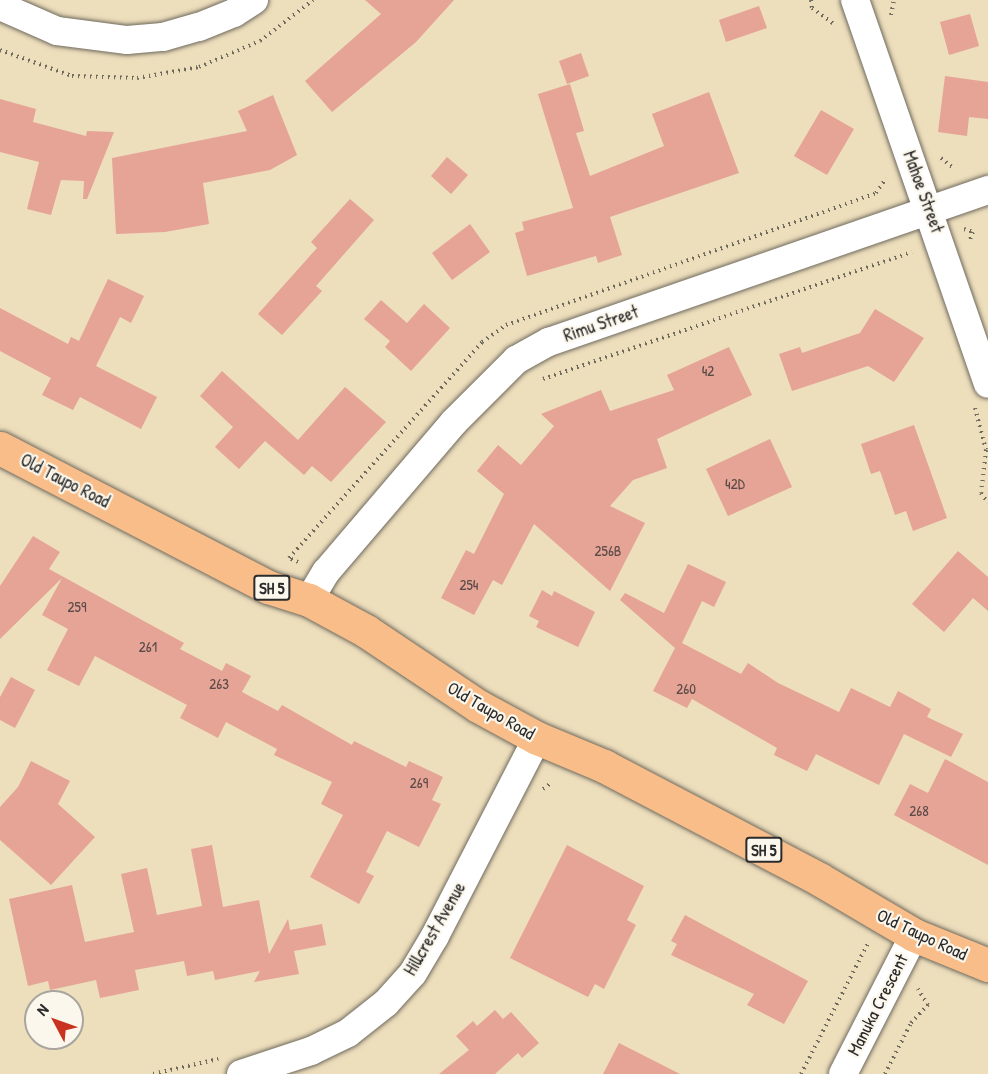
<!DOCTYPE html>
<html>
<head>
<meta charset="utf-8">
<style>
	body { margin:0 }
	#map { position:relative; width:988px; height:1074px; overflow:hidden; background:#eddebc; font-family:"Patrick Hand",sans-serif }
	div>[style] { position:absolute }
	.building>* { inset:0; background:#e5a496 }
	.path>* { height:4px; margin-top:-2px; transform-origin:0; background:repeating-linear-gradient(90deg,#6f6a5e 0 1.5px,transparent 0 6px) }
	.roads { filter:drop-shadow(0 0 2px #6f6a5e) drop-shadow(0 0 2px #6f6a5e) }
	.minor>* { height:28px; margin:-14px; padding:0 14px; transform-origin:14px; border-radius:14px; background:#fff }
	.highway>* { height:33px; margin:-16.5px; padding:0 16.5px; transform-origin:16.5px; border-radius:16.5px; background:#f8bd88 }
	span { translate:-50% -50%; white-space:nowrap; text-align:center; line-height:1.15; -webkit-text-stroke:4.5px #fbf7ec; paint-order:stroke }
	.number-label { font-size:15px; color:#5a4946 }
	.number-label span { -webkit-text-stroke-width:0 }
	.shield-label span { padding:2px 4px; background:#fbf7ec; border:2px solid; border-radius:4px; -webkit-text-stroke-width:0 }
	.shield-label { font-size:16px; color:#2b2b2b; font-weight:700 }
	.street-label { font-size:18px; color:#2b2b2b }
	.north { position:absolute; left:24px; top:990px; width:60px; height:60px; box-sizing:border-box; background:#fbf7ec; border:2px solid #a8a59f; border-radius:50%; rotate:311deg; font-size:16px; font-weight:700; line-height:24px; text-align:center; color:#2b2b2b }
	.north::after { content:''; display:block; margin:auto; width:21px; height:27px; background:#c8321e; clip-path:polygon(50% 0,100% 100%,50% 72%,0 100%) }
</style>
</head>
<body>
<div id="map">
	<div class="building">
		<div style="clip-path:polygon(365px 0,454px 0,416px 42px,332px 112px,305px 81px,381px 14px)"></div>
		<div style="clip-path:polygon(759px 6px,767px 28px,726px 42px,719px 20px)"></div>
		<div style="clip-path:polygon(970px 14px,979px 46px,949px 55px,940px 22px)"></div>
		<div style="clip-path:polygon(581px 53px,589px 76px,567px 84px,559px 61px)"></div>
		<div style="clip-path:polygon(945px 76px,988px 82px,988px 119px,969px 117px,967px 136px,938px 132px)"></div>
		<div style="clip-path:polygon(570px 84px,584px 131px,576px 133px,590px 176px,664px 146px,652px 114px,709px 92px,739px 173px,610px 217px,622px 255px,598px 263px,596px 256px,527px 276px,515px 233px,524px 230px,522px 222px,573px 208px,538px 94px)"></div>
		<div style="clip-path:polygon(273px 95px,297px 155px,270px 170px,203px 183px,209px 224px,165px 232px,116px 234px,112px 158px,247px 131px,238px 111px)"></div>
		<div style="clip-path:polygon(0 99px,36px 109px,33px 122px,86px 136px,87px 131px,114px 132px,87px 199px,83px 199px,84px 181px,61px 180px,51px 215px,27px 209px,39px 162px,0 152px)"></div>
		<div style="clip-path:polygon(821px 110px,854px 129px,827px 175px,794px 156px)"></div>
		<div style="clip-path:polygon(447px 157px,468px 175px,451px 194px,431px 176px)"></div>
		<div style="clip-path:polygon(350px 199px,374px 220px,316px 286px,322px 291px,282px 335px,258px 314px,317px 248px,311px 242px)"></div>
		<div style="clip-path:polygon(470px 224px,490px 252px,452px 280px,432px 253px)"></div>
		<div style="clip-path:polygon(108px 279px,144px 296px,131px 323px,120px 317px,96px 366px,157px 397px,141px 429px,80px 397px,73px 410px,42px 395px,51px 378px,0 351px,0 308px,68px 344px,71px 337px,79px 341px)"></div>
		<div style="clip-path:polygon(381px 300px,407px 323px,424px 304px,450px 328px,411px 371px,385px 347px,390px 341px,364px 319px)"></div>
		<div style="clip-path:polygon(875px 309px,924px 338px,894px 382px,868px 366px,792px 391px,779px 354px,800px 347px,802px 353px,860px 333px)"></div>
		<div style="clip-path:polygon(729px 347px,752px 395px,657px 439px,667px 468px,633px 480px,610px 506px,645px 523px,610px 591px,534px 524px,502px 585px,493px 580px,474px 615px,441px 598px,466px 550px,474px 554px,504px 494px,477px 471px,498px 445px,521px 465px,554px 426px,541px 414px,601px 390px,610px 411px,674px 390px,667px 375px)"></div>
		<div style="clip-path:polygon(222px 371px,298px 440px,345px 387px,386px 422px,331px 482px,312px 466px,304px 475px,265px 441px,239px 469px,215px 447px,233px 427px,200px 396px)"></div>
		<div style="clip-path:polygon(914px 425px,947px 518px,913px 531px,906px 511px,895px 515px,880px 471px,871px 474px,861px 444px)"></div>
		<div style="clip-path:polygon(770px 439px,792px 487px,728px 516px,706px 469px)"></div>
		<div style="clip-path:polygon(33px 536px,60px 552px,49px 569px,184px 643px,180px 649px,222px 671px,226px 663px,251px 676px,242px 692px,278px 711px,282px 705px,352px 745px,354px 741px,406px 767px,409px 761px,443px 777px,432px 800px,441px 804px,419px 847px,387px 831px,366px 872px,374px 876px,359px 904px,310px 877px,343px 815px,321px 804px,332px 782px,274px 755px,277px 749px,226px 722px,218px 738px,180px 718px,187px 705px,95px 656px,79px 686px,47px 670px,68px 629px,42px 615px,62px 578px,0 639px,0 586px)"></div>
		<div style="clip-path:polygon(958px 551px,988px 577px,988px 611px,973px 598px,944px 632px,912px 604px)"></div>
		<div style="clip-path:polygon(688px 564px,726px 582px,714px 607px,702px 601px,682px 643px,741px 674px,748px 663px,778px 683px,839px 712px,851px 688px,890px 707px,898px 691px,931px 709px,927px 717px,963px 734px,951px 757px,904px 734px,879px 785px,816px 754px,807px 771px,774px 755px,777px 748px,692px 699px,687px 708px,653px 691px,675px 648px,620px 600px,625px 593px,664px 613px)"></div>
		<div style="clip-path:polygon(542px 590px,552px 596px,554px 591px,595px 612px,578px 647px,536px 627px,539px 621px,529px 616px)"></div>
		<div style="clip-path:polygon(11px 677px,35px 690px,15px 728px,0 720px,0 697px)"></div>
		<div style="clip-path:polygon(945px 759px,988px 782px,988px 865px,894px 815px,910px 784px,928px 793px)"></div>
		<div style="clip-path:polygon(31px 761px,70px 781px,58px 804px,95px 837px,51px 885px,0 840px,0 807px,18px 787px)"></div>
		<div style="clip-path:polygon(212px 845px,223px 907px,259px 900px,269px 954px,288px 919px,290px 930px,322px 924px,326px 945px,294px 951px,299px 974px,254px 982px,260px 971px,215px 980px,213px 971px,187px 976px,184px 961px,135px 970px,139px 990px,100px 998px,96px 980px,50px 990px,48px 981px,28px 986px,9px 899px,72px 885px,85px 942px,134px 932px,121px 874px,147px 868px,157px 915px,202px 906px,191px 849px)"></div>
		<div style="clip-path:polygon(567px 845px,644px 886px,627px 920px,636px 925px,604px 989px,595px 984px,588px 997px,510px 958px)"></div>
		<div style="clip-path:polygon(685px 915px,808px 981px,784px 1024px,747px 1005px,754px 994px,671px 955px,677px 944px,671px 941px)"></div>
		<div style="clip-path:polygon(495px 1010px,503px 1019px,511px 1012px,539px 1043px,522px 1058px,518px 1053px,495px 1074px,439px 1074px,469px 1050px,456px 1036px,473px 1021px,477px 1026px)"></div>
		<div style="clip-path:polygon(619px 1043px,680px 1074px,603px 1074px)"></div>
	</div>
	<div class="path">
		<div style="left:811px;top:0;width:8px;rotate:83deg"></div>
		<div style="left:812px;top:8px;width:27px;rotate:36deg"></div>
		<div style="left:891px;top:15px;width:15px;rotate:-79deg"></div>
		<div style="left:0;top:50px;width:77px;rotate:19.9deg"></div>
		<div style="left:72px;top:76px;width:65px;rotate:1.8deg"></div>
		<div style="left:137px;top:78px;width:63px;rotate:-10.1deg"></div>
		<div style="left:199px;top:67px;width:66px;rotate:-23.1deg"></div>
		<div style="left:260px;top:41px;width:67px;rotate:-37.7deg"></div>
		<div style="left:941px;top:158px;width:14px;rotate:39deg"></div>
		<div style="left:964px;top:229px;width:9px;rotate:18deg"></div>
		<div style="left:973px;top:232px;width:11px;rotate:112deg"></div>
		<div style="left:543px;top:379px;width:390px;rotate:-19deg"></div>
		<div style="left:975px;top:408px;width:43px;rotate:75.3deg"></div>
		<div style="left:986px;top:450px;width:43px;rotate:96.6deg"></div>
		<div style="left:981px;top:493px;width:12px;rotate:55deg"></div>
		<div style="left:298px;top:562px;width:10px;rotate:-156deg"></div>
		<div style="left:289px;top:558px;width:290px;rotate:-48.2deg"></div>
		<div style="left:482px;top:342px;width:29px;rotate:-35deg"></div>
		<div style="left:506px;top:325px;width:393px;rotate:-19.6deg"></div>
		<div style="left:876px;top:193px;width:18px;rotate:-56deg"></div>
		<div style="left:543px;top:789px;width:9px;rotate:-36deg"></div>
		<div style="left:153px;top:1074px;width:67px;rotate:-13deg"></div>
		<div style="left:801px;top:1074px;width:147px;rotate:-62.9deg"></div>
		<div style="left:885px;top:1074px;width:57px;rotate:-63deg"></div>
		<div style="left:911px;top:1023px;width:25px;rotate:-47deg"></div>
		<div style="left:928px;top:1005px;width:19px;rotate:-122deg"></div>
	</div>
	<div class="roads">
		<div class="minor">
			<div style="left:855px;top:0;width:406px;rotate:70.9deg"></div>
			<div style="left:0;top:6px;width:62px;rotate:23.7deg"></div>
			<div style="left:57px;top:31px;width:71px;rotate:7.3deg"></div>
			<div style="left:127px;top:40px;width:36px;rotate:-5deg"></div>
			<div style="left:163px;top:37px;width:37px;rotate:-16deg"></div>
			<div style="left:199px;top:27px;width:38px;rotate:-22deg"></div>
			<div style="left:234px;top:13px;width:24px;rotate:-33deg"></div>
			<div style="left:309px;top:600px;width:33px;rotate:-59deg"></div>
			<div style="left:326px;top:572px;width:197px;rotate:-49.5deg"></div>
			<div style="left:454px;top:422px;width:88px;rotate:-45deg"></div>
			<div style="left:516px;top:360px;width:38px;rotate:-29deg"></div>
			<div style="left:549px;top:342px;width:465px;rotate:-19.1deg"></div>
			<div style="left:241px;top:1074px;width:74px;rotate:-18.2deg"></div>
			<div style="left:311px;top:1051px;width:41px;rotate:-25.9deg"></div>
			<div style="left:348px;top:1033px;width:48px;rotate:-38.3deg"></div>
			<div style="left:386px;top:1003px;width:40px;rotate:-48deg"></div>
			<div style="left:413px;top:973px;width:43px;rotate:-59.3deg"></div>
			<div style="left:435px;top:936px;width:223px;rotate:-62.7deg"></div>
			<div style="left:843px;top:1074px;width:156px;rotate:-62.9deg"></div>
		</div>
		<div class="highway">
			<div style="left:0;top:448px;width:302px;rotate:27.4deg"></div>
			<div style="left:268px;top:587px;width:43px;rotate:17.6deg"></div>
			<div style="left:309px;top:600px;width:65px;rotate:28.5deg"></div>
			<div style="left:366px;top:631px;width:135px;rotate:33.8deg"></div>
			<div style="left:478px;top:706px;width:67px;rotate:28.5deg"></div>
			<div style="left:537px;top:738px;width:73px;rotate:22.7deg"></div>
			<div style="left:604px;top:766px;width:243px;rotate:27.7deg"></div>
			<div style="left:819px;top:879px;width:110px;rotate:30.5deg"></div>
			<div style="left:914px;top:935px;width:80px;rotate:22.1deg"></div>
		</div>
	</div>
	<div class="number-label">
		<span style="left:708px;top:371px">42</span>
		<span style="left:735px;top:484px">42D</span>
		<span style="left:608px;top:551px">256B</span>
		<span style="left:469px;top:585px">254</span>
		<span style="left:77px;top:607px">259</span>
		<span style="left:148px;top:647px">261</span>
		<span style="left:219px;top:684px">263</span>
		<span style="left:686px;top:689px">260</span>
		<span style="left:419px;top:783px">269</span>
		<span style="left:919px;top:811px">268</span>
	</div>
	<div class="shield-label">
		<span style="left:272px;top:588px">SH 5</span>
		<span style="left:764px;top:850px">SH 5</span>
	</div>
	<div class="street-label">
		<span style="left:923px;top:192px;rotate:70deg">Mahoe Street</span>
		<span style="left:601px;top:324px;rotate:-19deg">Rimu Street</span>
		<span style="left:65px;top:481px;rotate:27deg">Old Taupo Road</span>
		<span style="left:491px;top:711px;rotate:30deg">Old Taupo Road</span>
		<span style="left:435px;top:929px;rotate:-60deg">Hillcrest Avenue</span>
		<span style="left:922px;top:935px;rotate:25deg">Old Taupo Road</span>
		<span style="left:878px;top:1005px;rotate:-63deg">Manuka Crescent</span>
	</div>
	<div class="north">N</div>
</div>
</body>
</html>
